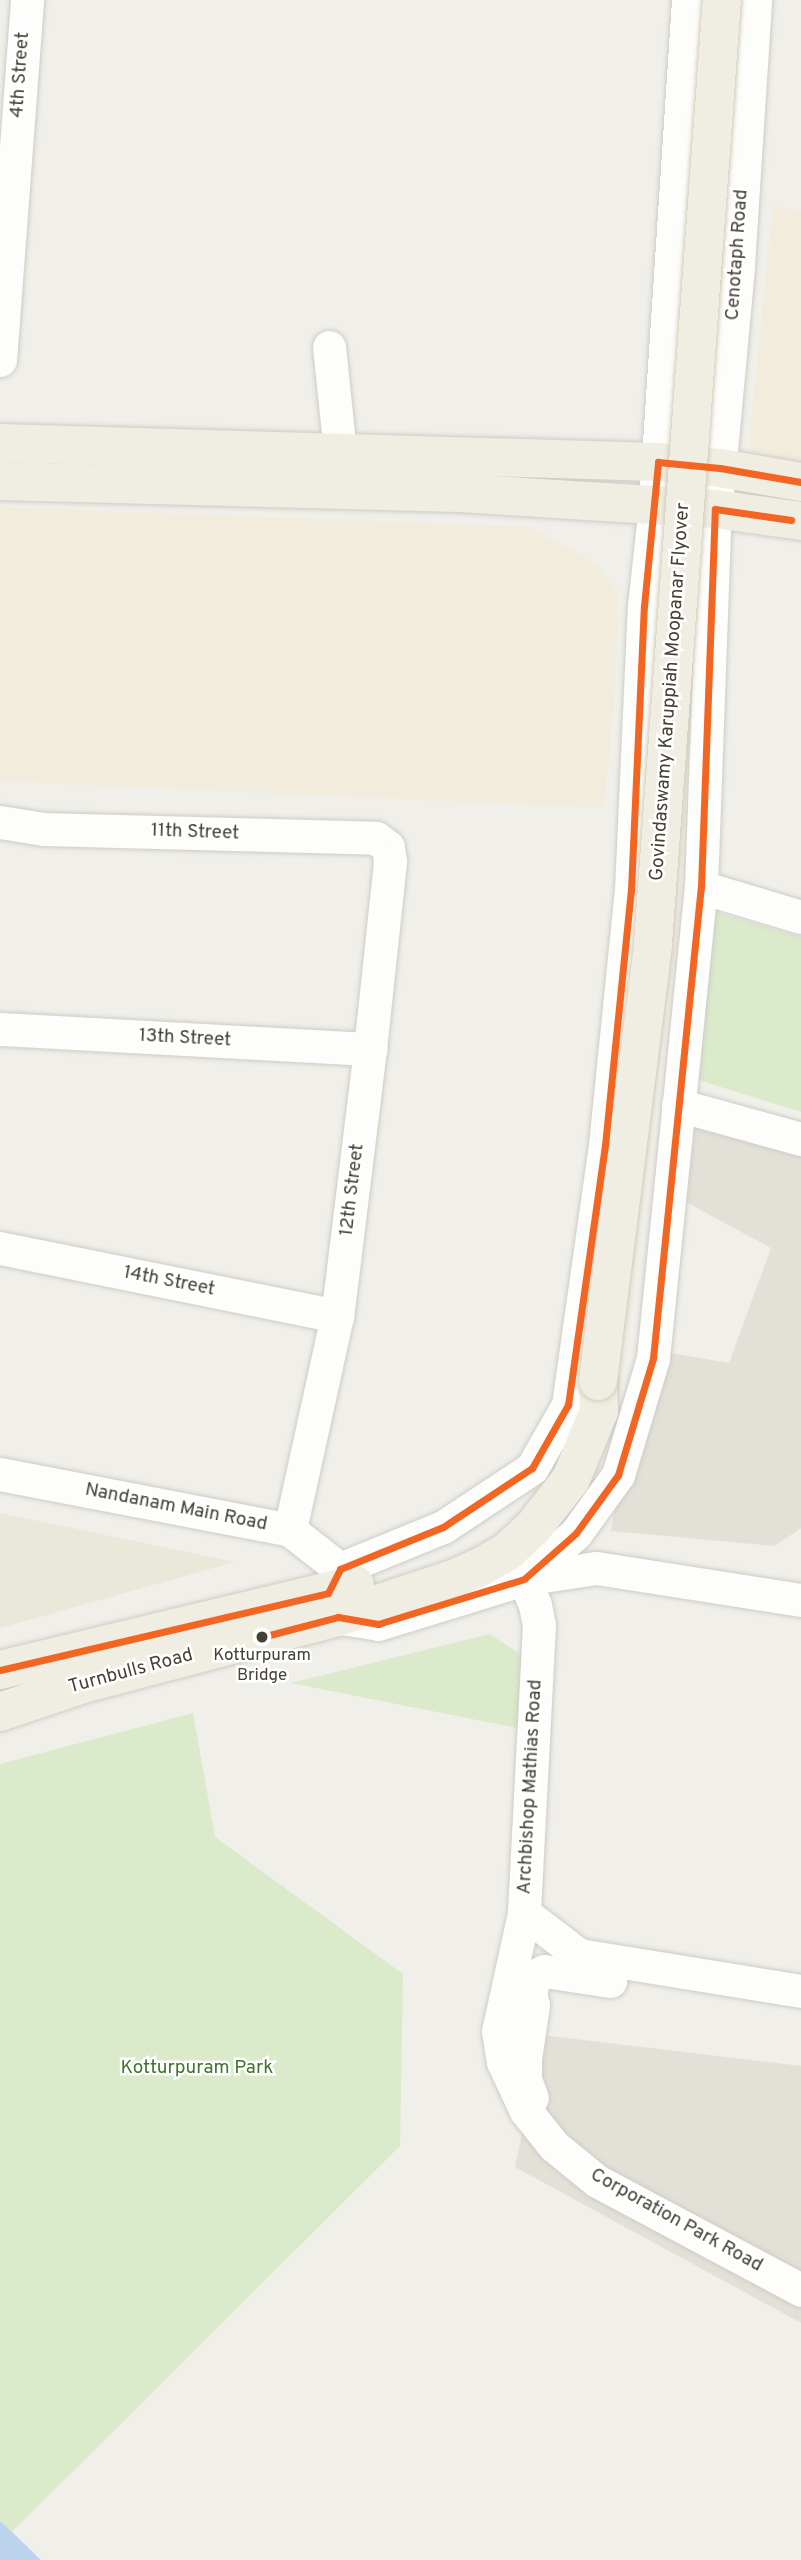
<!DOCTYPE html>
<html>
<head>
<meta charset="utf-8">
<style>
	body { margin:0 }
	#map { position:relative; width:801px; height:2560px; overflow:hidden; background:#f0efe9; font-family:Overpass,sans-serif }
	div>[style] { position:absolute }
	.residential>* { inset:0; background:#e3e1d7 }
	.commercial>* { inset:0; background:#f2ecdc }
	.education>* { inset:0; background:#eae8d9 }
	.green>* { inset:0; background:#daeaca }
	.water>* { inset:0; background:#bbd4ec }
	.roads { filter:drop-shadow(0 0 2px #ceccc7) drop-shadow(0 0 2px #ceccc7) }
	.minor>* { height:33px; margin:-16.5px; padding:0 16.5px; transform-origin:16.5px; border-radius:16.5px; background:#fdfdfc }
	.major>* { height:38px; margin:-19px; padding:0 19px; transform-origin:19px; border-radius:19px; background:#f0eee3 }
	.bridges { filter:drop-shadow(0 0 2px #d2ccb7) drop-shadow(0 0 2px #d2ccb7) }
	.major-bridge>* { height:38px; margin:-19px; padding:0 19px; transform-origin:19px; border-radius:19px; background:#f0eee3 }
	.bus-1>* { height:7px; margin:-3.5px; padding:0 3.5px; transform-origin:3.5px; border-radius:3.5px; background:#f26522 }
	.dots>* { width:19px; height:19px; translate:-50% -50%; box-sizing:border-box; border:4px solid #fff; border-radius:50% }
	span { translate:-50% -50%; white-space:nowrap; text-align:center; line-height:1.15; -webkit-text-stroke:5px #fff; paint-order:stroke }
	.bus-label { font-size:17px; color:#454136 }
	.street-label { font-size:19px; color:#454136 }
	.park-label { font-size:19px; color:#40752b }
</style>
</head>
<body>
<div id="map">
	<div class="residential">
		<div style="clip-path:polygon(696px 1123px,801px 1147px,801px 1528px,775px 1546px,611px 1531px,617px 1496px,665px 1352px,729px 1363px,771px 1248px,684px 1201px)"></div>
		<div style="clip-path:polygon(542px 2035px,801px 2066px,801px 2323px,515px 2167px)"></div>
	</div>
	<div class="commercial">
		<div style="clip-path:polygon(773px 207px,801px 211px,801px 469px,761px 462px,749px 444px)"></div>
		<div style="clip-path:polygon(0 507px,529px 527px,599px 565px,618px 596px,615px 691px,604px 808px,0 781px)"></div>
	</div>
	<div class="education">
		<div style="clip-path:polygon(0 1513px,235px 1562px,0 1628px)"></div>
	</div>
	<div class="green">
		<div style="clip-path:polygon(712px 911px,801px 937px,801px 1112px,699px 1080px)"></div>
		<div style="clip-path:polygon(490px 1634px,529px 1660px,523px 1729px,291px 1683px)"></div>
		<div style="clip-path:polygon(193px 1713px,215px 1837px,403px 1974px,400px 2146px,12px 2532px,0 2521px,0 1764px)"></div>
	</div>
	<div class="water">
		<div style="clip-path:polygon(0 2521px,12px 2532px,41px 2560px,0 2560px)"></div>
	</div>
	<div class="roads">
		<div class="minor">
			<div style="left:329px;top:347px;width:106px;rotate:84deg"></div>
			<div style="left:0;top:360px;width:361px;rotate:-85.7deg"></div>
			<div style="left:0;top:822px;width:44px;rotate:9.2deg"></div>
			<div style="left:43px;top:829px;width:333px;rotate:1.5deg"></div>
			<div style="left:376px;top:838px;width:15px;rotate:37deg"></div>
			<div style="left:388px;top:847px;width:15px;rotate:82deg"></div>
			<div style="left:390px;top:862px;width:188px;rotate:96.1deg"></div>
			<div style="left:370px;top:1049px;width:269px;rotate:97deg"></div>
			<div style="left:337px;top:1316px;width:219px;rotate:102.4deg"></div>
			<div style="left:701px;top:887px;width:104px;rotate:16.7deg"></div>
			<div style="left:0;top:1029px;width:371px;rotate:3.1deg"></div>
			<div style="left:678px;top:1105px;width:128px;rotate:15.5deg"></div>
			<div style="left:0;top:1248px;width:344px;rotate:11.4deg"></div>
			<div style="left:0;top:1474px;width:295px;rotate:10.9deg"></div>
			<div style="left:290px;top:1530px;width:63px;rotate:38deg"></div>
			<div style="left:328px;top:1593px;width:27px;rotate:-63deg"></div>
			<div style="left:340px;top:1569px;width:111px;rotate:-22.2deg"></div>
			<div style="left:443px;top:1527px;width:107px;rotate:-33.5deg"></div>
			<div style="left:532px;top:1468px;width:73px;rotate:-60.3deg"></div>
			<div style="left:568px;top:1405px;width:263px;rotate:-81.9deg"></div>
			<div style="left:605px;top:1145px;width:256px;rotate:-84.2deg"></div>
			<div style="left:631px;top:890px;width:284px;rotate:-87.4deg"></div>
			<div style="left:644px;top:606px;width:103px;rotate:-83.8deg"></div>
			<div style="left:655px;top:504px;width:505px;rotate:-86.25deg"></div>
			<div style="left:801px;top:1600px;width:207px;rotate:-171.1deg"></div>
			<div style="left:596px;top:1568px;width:73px;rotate:171.3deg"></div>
			<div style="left:524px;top:1579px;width:28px;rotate:67deg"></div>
			<div style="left:535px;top:1605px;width:20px;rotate:79deg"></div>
			<div style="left:539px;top:1625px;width:288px;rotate:93deg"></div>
			<div style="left:524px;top:1913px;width:121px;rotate:102.4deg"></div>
			<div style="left:498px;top:2031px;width:31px;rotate:81deg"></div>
			<div style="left:503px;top:2062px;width:54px;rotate:64.9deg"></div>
			<div style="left:526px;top:2111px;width:45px;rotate:51.3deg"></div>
			<div style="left:554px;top:2146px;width:55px;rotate:39.1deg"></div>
			<div style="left:597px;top:2181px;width:231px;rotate:28.1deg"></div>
			<div style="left:341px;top:1618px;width:37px;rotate:9deg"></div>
			<div style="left:378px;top:1624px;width:153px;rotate:-17.1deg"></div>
			<div style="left:524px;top:1579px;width:69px;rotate:-41.5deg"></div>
			<div style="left:576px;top:1533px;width:72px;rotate:-54.1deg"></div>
			<div style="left:618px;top:1475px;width:122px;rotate:-73.3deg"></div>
			<div style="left:653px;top:1358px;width:473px;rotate:-84.2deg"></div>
			<div style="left:701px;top:887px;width:361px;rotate:-87.9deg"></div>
			<div style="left:714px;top:526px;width:262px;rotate:-84.7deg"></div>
			<div style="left:738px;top:265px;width:266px;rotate:-86.3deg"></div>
			<div style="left:524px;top:1913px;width:69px;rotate:37.4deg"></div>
			<div style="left:579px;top:1955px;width:225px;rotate:9.2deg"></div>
			<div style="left:511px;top:1975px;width:26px;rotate:43deg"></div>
			<div style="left:530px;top:1993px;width:12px;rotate:76deg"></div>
			<div style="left:533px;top:2005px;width:55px;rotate:98.4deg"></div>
			<div style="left:525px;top:2059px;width:20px;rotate:90deg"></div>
			<div style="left:525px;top:2079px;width:20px;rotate:70deg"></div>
			<div style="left:530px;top:1993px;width:18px;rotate:-74deg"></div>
			<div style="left:535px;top:1976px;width:10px;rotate:-29deg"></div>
			<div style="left:544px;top:1971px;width:67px;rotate:8.6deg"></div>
		</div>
		<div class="major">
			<div style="left:0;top:443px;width:658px;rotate:1.65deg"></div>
			<div style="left:658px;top:462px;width:62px;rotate:5.5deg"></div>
			<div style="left:720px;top:468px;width:82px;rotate:9.8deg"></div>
			<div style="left:0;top:481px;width:460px;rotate:1.5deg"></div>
			<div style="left:460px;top:493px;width:256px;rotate:3.6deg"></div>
			<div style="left:715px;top:509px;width:87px;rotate:7.9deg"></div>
			<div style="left:0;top:1670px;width:365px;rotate:-13.5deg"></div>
			<div style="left:0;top:1712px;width:91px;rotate:-18.6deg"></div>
			<div style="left:86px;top:1683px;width:260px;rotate:-14.7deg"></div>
			<div style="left:338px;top:1617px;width:121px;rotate:-18.3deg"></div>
			<div style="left:453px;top:1579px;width:34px;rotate:-24deg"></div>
			<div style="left:484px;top:1565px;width:28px;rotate:-30deg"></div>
			<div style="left:508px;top:1551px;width:33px;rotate:-43deg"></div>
			<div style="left:532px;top:1529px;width:63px;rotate:-52deg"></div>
			<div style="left:571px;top:1479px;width:74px;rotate:-67.6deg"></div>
			<div style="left:599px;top:1411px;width:30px;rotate:-92deg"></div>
		</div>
	</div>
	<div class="bridges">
		<div class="major-bridge">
			<div style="left:598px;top:1381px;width:441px;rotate:-82.8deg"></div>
			<div style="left:653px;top:943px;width:946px;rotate:-85.82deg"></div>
		</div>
	</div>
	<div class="bus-1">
		<div style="left:262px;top:1637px;width:79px;rotate:-14.7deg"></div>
		<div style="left:338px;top:1617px;width:41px;rotate:9.9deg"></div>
		<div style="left:378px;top:1624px;width:153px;rotate:-17.1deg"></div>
		<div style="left:524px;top:1579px;width:69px;rotate:-41.5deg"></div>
		<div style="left:576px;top:1533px;width:72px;rotate:-54.1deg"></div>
		<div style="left:618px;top:1475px;width:122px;rotate:-73.3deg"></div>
		<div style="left:653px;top:1358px;width:473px;rotate:-84.2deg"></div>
		<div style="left:701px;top:887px;width:378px;rotate:-87.9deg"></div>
		<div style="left:715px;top:509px;width:77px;rotate:8.2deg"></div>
		<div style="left:0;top:1670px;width:337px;rotate:-13.2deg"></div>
		<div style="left:328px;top:1593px;width:27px;rotate:-63deg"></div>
		<div style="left:340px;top:1569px;width:111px;rotate:-22.2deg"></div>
		<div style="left:443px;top:1527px;width:107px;rotate:-33.5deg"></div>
		<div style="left:532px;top:1468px;width:73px;rotate:-60.3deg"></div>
		<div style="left:568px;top:1405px;width:263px;rotate:-81.9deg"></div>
		<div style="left:605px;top:1145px;width:256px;rotate:-84.2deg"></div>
		<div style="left:631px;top:890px;width:284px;rotate:-87.4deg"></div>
		<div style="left:644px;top:606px;width:145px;rotate:-84.4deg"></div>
		<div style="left:658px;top:462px;width:62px;rotate:5.5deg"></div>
		<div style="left:720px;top:468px;width:82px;rotate:9.8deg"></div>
	</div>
	<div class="dots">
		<div style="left:262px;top:1637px;background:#454136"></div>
	</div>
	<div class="bus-label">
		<span style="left:262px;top:1667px">Kotturpuram<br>Bridge</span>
	</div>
	<div class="street-label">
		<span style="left:21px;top:75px;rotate:-86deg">4th Street</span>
		<span style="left:738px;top:255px;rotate:-86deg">Cenotaph Road</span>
		<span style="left:671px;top:692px;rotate:-86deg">Govindaswamy Karuppiah Moopanar Flyover</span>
		<span style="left:195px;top:833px;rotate:2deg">11th Street</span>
		<span style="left:185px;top:1039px;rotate:3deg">13th Street</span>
		<span style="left:353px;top:1190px;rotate:-83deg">12th Street</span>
		<span style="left:169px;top:1282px;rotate:11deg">14th Street</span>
		<span style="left:176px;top:1508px;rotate:11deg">Nandanam Main Road</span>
		<span style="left:131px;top:1672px;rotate:-15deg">Turnbulls Road</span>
		<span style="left:531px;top:1787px;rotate:-87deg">Archbishop Mathias Road</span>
		<span style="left:676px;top:2221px;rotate:29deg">Corporation Park Road</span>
	</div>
	<div class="park-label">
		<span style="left:197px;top:2069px">Kotturpuram Park</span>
	</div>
</div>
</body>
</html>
